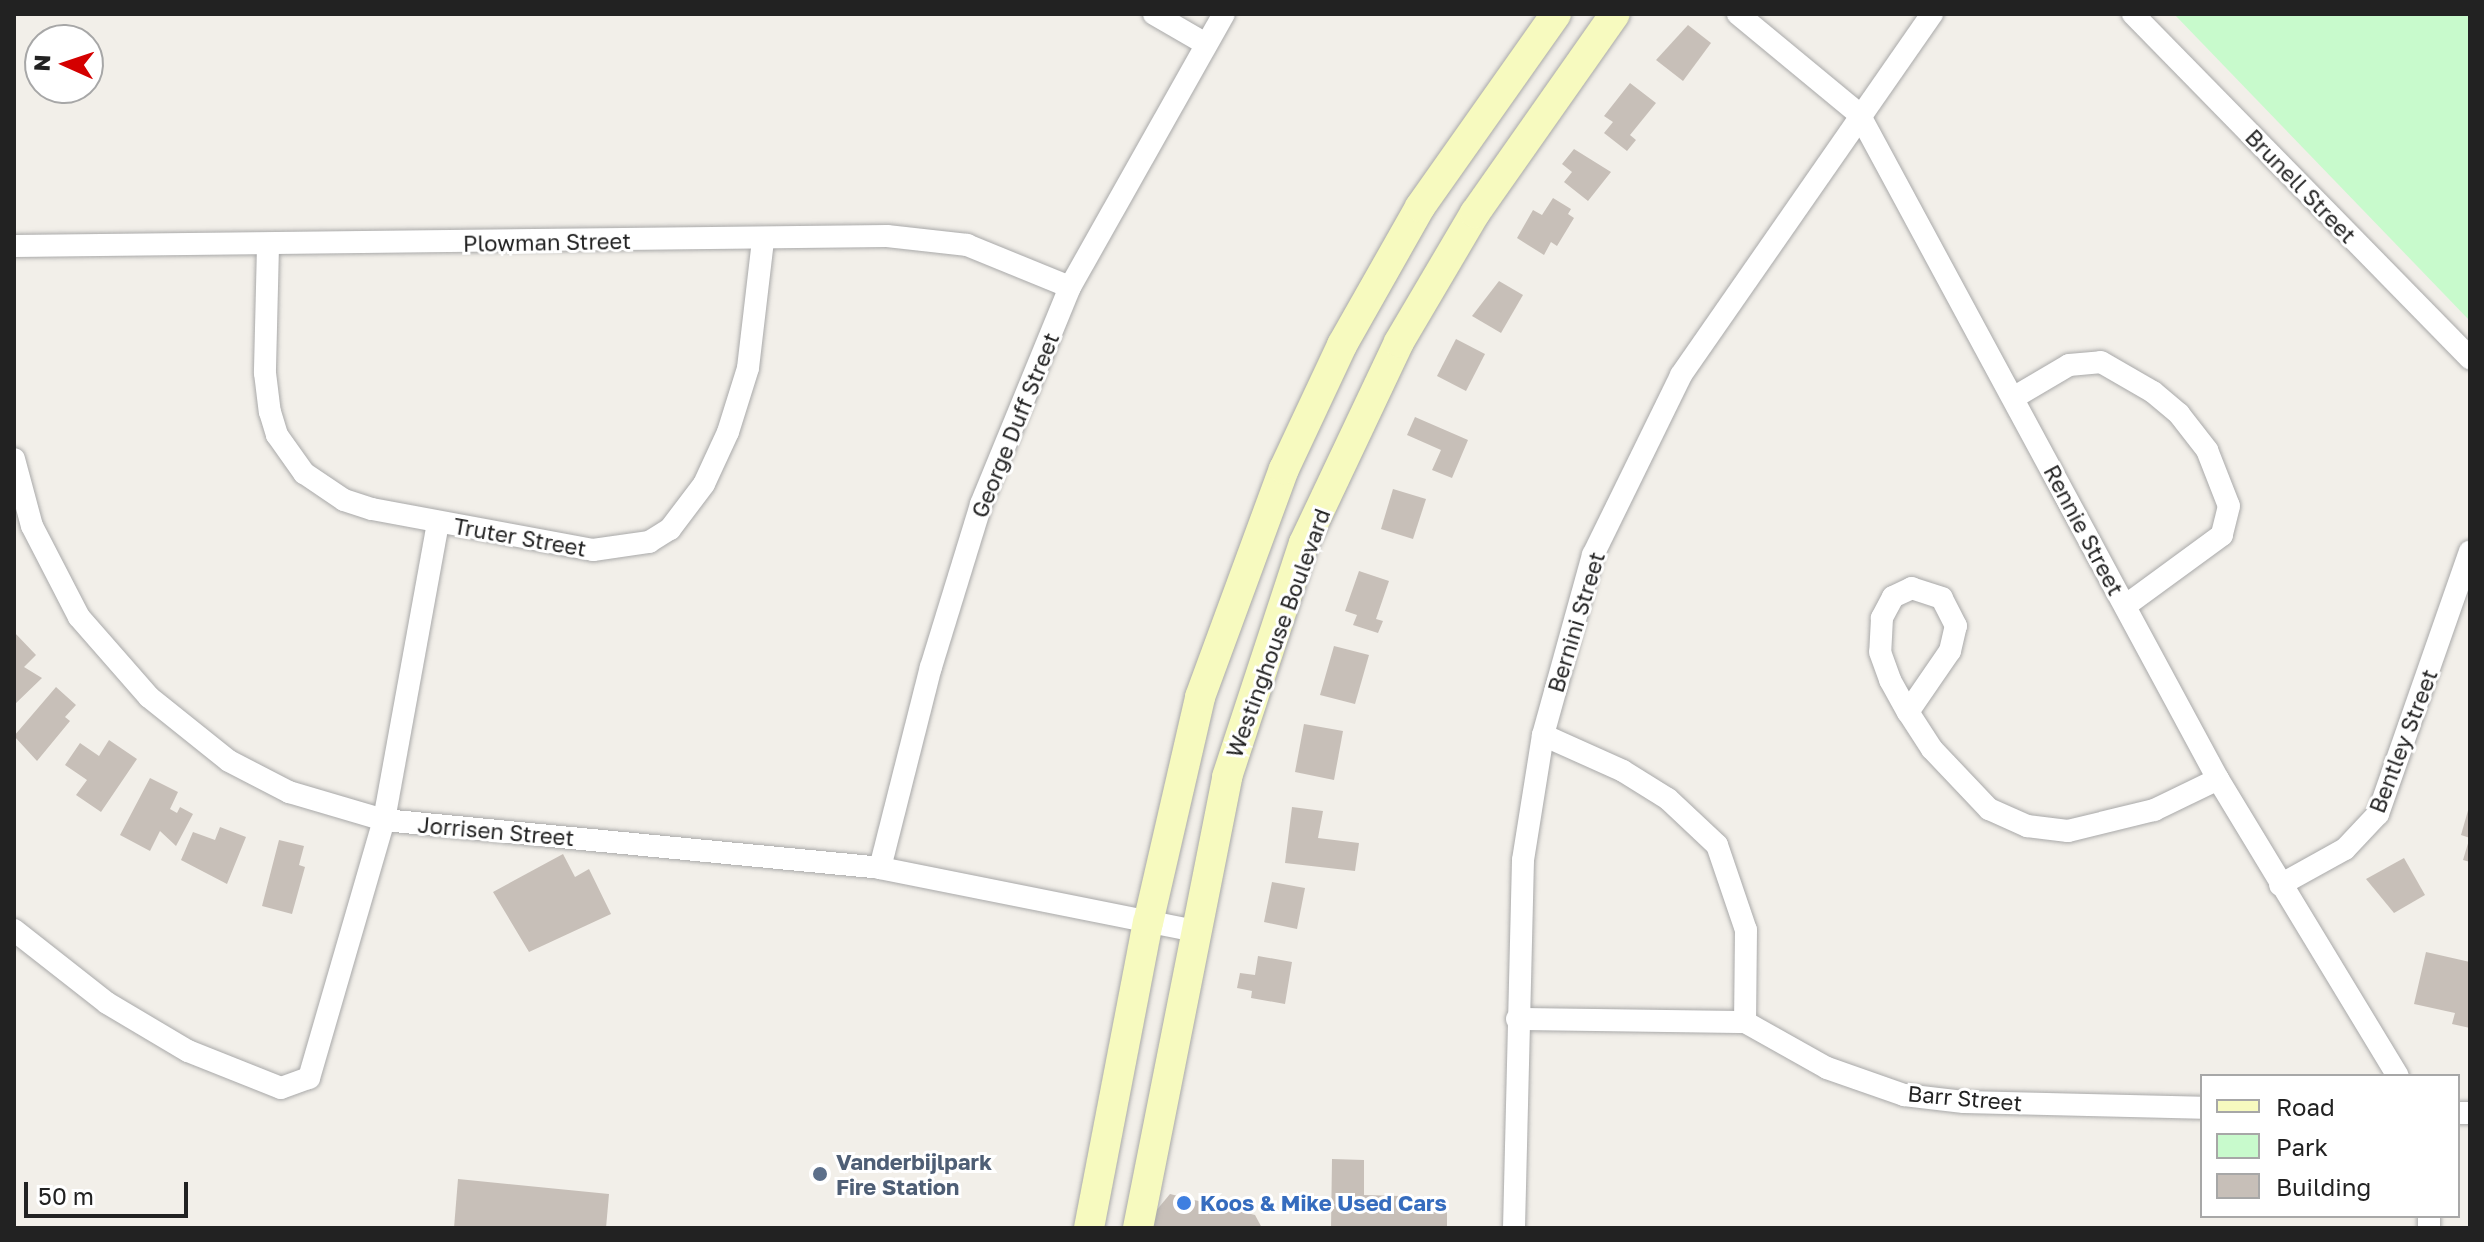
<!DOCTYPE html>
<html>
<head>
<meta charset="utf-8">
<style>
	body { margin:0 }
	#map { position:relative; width:2484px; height:1242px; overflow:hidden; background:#f2efe9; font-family:"Golos Text",sans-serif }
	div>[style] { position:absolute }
	.park>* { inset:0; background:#c8facc }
	.building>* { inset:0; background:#c7bfb8 }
	.roads { filter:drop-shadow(0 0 2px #a9a9a9) drop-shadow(0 0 2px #a9a9a9) }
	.street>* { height:22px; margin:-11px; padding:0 11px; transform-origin:11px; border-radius:11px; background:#fff }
	.secondary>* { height:30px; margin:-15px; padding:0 15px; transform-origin:15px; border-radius:15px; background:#f7fabf }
	.dots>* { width:22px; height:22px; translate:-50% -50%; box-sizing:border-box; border:4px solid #fff; border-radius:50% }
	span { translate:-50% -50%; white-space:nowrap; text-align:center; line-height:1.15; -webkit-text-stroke:6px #fff; paint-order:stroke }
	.street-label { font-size:22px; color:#222 }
	.service-label { font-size:22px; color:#4e5e75; font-weight:700 }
	.left { translate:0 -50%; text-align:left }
	.shop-label { font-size:22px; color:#366cbe; font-weight:700 }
	.frame { position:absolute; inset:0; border:16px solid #222; pointer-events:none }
	.legend { position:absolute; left:2200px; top:1074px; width:260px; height:144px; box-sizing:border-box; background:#fff; border:2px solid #a7a7a7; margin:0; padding:10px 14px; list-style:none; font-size:24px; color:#222 }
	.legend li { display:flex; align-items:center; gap:16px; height:40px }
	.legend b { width:40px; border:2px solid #a7a7a7 }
	.north { position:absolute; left:24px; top:24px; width:80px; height:80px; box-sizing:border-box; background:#fff; border:2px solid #a7a7a7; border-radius:50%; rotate:273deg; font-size:22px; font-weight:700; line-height:32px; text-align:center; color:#222 }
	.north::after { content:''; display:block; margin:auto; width:28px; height:36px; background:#d40000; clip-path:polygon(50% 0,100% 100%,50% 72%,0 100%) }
	.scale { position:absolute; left:24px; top:1182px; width:164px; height:36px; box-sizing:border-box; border:4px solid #222; border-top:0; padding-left:10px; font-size:24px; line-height:28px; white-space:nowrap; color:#222; -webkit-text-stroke:6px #fff; paint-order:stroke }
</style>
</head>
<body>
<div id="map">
	<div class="park">
		<div style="clip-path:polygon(2174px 14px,2470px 14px,2470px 321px)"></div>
	</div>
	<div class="building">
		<div style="clip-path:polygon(1688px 25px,1711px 43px,1683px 81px,1656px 60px)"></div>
		<div style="clip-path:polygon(1630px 83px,1656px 103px,1630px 135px,1636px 140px,1627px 151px,1604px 133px,1613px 122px,1604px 116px)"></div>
		<div style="clip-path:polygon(1574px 149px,1611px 172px,1588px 201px,1564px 182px,1572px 172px,1562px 164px)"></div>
		<div style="clip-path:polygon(1553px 198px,1571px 209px,1568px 214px,1574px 218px,1557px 246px,1551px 242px,1544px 255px,1517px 238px,1533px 210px,1542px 215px)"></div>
		<div style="clip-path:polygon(1499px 281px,1523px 295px,1501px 333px,1472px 316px)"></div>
		<div style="clip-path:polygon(1456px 339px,1485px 354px,1466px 391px,1437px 376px)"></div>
		<div style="clip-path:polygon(1415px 417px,1468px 440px,1452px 478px,1432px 470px,1441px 450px,1407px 435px)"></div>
		<div style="clip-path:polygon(1393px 489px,1426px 499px,1413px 539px,1381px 529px)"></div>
		<div style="clip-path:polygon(1359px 571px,1389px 581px,1376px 619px,1383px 621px,1378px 633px,1353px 625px,1357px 615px,1345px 611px)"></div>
		<div style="clip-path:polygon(14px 632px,36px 655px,24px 667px,42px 678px,14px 705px)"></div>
		<div style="clip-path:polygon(1334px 646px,1369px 655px,1355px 704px,1320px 695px)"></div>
		<div style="clip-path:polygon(56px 687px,76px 705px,65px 717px,70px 721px,37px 761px,14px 736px)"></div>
		<div style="clip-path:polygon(1304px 724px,1343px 731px,1334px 780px,1295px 772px)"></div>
		<div style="clip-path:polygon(109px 740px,137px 759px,101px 812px,76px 795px,87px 780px,65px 765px,80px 743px,99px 756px)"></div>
		<div style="clip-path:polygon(150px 778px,178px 792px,170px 809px,177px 813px,180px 807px,193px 814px,176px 846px,160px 831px,150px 851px,120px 835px)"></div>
		<div style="clip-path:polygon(1292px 807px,1323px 811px,1318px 838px,1359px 843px,1355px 871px,1285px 863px)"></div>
		<div style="clip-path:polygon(2469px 807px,2470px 808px,2470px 838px,2461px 835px)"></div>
		<div style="clip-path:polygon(220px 827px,246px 837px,227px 884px,181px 860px,193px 832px,215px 840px)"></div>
		<div style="clip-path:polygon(279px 840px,304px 846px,299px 865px,305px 867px,292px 914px,262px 906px)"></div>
		<div style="clip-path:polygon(2469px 840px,2470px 840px,2470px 862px,2463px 860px)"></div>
		<div style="clip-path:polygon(563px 854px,575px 877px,589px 869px,611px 914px,529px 952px,493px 892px)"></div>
		<div style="clip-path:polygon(2404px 858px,2425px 895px,2394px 913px,2366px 879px)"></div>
		<div style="clip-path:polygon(1272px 882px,1305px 888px,1297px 929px,1264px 922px)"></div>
		<div style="clip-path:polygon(2426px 952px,2470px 962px,2470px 1028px,2452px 1024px,2455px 1013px,2414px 1004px)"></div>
		<div style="clip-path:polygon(1258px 956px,1292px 962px,1285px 1004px,1251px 998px,1252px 991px,1237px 988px,1240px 973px,1255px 975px)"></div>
		<div style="clip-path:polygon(1332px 1159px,1364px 1160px,1364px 1195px,1399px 1196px,1399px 1212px,1447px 1212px,1447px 1228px,1331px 1228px)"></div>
		<div style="clip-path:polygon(458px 1179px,609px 1194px,606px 1228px,454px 1228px)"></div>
		<div style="clip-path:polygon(1170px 1194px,1255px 1215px,1262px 1228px,1152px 1228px,1155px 1212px)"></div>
	</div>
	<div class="roads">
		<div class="street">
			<div style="left:1154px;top:14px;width:58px;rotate:30.1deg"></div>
			<div style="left:1738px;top:14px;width:157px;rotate:39.6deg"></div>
			<div style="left:1859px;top:114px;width:756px;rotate:61.64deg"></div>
			<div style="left:2218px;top:779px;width:347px;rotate:58.8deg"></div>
			<div style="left:2133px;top:14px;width:482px;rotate:45.6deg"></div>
			<div style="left:14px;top:246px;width:873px;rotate:-0.66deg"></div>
			<div style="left:887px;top:236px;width:81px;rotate:6.4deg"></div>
			<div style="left:967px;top:245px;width:111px;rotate:22.2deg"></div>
			<div style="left:268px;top:246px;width:127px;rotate:91.4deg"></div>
			<div style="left:265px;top:373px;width:39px;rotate:83deg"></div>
			<div style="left:270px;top:412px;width:24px;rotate:73deg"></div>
			<div style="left:277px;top:435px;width:47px;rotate:54.6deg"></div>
			<div style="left:304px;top:473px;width:48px;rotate:34deg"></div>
			<div style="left:344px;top:500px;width:29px;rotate:18deg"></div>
			<div style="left:372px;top:509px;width:225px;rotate:10.5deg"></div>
			<div style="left:593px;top:550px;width:57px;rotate:-8.1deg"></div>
			<div style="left:649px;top:542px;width:25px;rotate:-32deg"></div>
			<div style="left:670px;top:529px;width:56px;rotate:-52.9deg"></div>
			<div style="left:704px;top:484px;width:57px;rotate:-65.2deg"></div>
			<div style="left:728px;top:432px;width:67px;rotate:-72.6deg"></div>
			<div style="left:748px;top:368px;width:129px;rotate:-83.3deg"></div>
			<div style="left:2013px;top:398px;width:65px;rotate:-30.5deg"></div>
			<div style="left:2069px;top:365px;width:32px;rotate:-5deg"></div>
			<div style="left:2101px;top:362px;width:60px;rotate:30deg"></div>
			<div style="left:2153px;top:392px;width:34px;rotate:40deg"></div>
			<div style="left:2179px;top:414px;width:46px;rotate:52.1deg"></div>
			<div style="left:2207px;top:450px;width:60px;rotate:68.6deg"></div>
			<div style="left:2229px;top:506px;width:30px;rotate:104deg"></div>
			<div style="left:2222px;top:535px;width:120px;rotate:143.8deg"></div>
			<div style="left:14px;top:459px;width:69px;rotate:75deg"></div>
			<div style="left:32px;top:526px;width:102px;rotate:62.7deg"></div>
			<div style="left:79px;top:617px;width:106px;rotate:48.8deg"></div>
			<div style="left:149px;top:697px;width:102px;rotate:38.7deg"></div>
			<div style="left:229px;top:761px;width:68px;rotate:27.3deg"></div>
			<div style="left:289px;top:792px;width:99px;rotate:16.4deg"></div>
			<div style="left:384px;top:820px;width:498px;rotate:5.5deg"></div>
			<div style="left:880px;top:868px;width:321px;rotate:11.3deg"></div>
			<div style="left:1908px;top:712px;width:74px;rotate:-55.5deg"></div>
			<div style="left:1950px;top:651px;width:26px;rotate:-77deg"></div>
			<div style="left:1956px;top:626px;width:31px;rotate:-117deg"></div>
			<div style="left:1942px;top:598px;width:32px;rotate:-162deg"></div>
			<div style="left:1912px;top:588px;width:21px;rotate:155deg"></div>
			<div style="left:1893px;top:597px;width:24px;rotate:118deg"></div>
			<div style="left:1882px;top:618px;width:34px;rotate:93deg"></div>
			<div style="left:1880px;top:652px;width:30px;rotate:70deg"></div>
			<div style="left:1890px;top:680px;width:37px;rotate:61deg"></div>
			<div style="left:1908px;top:712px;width:44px;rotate:57deg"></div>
			<div style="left:1932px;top:749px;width:83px;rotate:46.5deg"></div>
			<div style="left:1989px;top:809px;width:42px;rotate:24.1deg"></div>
			<div style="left:2027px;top:826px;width:41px;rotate:7deg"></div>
			<div style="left:2068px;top:831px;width:89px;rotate:-13.7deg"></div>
			<div style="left:2154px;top:810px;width:71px;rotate:-25.8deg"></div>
			<div style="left:1543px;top:735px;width:88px;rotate:24.2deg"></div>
			<div style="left:1623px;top:771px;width:53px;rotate:31.9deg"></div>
			<div style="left:1668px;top:799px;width:67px;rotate:43.2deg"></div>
			<div style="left:1717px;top:845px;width:90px;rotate:71.2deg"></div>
			<div style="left:1746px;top:930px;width:92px;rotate:90.6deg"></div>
			<div style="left:880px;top:868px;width:207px;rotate:-75.8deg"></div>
			<div style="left:931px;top:667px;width:170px;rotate:-72.9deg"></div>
			<div style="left:981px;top:504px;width:235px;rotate:-67.7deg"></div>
			<div style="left:1070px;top:287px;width:313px;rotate:-60.6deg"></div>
			<div style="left:2280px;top:885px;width:74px;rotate:-29deg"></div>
			<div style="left:2345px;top:849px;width:48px;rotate:-46.7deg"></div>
			<div style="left:2378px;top:814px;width:278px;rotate:-70.7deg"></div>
			<div style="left:14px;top:930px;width:118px;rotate:38.1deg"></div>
			<div style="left:107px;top:1003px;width:94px;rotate:30.7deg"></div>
			<div style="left:188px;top:1051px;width:100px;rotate:21.7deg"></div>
			<div style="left:281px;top:1088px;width:30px;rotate:-20deg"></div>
			<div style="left:309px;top:1078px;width:269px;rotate:-73.8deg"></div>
			<div style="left:384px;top:820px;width:302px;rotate:-79.7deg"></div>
			<div style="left:1517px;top:1019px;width:228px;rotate:0.8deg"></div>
			<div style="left:1745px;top:1022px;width:94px;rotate:29.3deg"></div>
			<div style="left:1827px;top:1068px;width:82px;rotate:19.3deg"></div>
			<div style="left:1904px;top:1095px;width:60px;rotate:6.7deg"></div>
			<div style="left:1964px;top:1102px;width:238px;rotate:1.4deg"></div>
			<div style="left:2458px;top:1113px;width:12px"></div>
			<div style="left:1514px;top:1228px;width:368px;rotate:-88.6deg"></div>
			<div style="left:1523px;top:860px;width:127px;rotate:-80.9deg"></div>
			<div style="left:1543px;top:735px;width:187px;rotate:-74.5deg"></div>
			<div style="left:1593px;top:555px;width:200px;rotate:-63.9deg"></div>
			<div style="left:1681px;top:375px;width:440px;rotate:-55.2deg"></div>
			<div style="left:2429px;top:1228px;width:12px;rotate:-90deg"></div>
		</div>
		<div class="secondary">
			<div style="left:1089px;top:1228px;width:311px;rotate:-79.1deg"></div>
			<div style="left:1148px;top:923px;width:232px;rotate:-77deg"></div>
			<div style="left:1200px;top:697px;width:243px;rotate:-69.8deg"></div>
			<div style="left:1284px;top:469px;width:137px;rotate:-64.9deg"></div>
			<div style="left:1342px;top:345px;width:159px;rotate:-60.5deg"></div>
			<div style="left:1420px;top:207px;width:236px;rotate:-54.8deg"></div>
			<div style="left:1138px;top:1228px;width:460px;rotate:-78.8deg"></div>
			<div style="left:1227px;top:777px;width:246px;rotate:-71.8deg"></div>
			<div style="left:1304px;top:543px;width:222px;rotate:-64.7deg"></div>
			<div style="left:1399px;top:342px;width:150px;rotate:-59.5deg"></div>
			<div style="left:1475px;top:213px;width:243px;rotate:-54.9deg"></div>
		</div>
	</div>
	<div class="dots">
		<div style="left:820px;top:1174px;background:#5c6f8a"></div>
		<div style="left:1184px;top:1203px;background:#3f7fe0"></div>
	</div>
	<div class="street-label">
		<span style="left:2301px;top:186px;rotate:46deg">Brunell Street</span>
		<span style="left:547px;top:242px;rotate:-1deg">Plowman Street</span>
		<span style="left:1015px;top:425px;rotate:-68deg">George Duff Street</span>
		<span style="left:2084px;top:530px;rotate:62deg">Rennie Street</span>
		<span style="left:520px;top:537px;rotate:10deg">Truter Street</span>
		<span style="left:1576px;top:622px;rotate:-73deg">Bernini Street</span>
		<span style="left:1278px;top:633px;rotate:-70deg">Westinghouse Boulevard</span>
		<span style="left:2403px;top:741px;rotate:-69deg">Bentley Street</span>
		<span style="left:496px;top:831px;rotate:5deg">Jorrisen Street</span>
		<span style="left:1965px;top:1098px;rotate:5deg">Barr Street</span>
	</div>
	<div class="service-label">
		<span class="left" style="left:836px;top:1174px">Vanderbijlpark<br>Fire Station</span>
	</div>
	<div class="shop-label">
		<span class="left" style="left:1200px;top:1203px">Koos &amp; Mike Used Cars</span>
	</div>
	<div class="frame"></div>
	<ul class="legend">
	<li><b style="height:10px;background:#f7fabf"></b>Road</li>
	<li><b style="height:22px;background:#c8facc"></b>Park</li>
	<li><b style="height:22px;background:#c7bfb8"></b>Building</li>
	</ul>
	<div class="north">N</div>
	<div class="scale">50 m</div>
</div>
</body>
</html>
